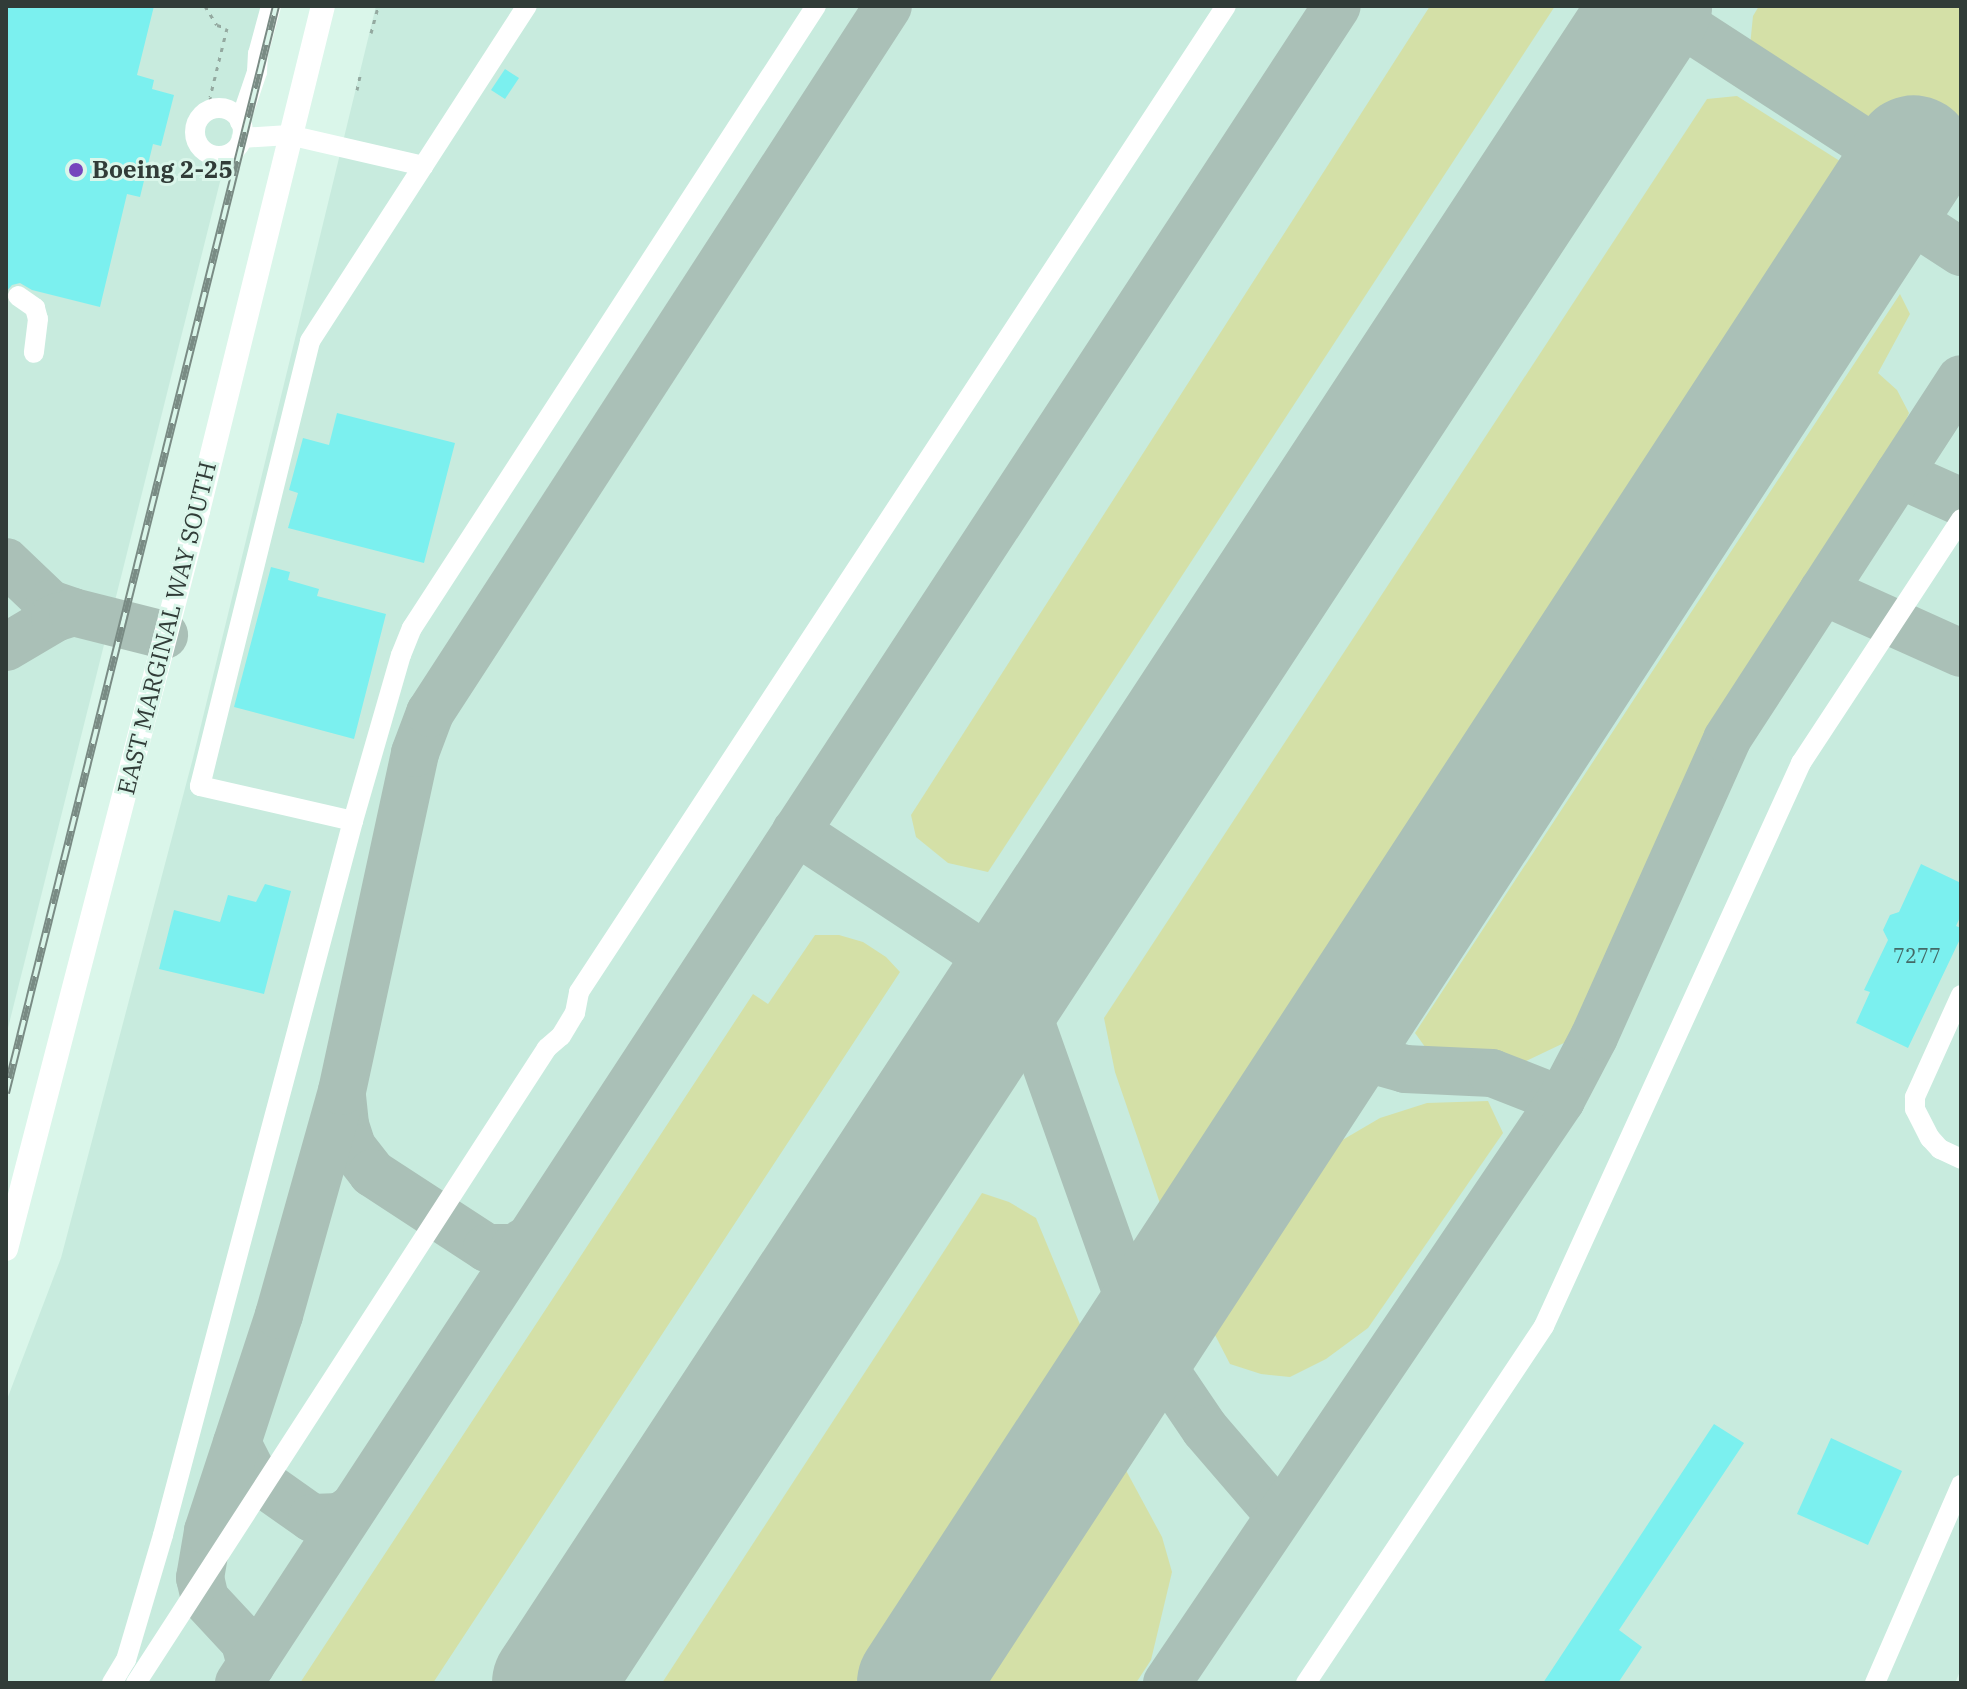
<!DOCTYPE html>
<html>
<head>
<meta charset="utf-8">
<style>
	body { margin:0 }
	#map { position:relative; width:1967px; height:1689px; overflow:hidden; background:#daf6ea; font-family:"IBM Plex Serif",serif }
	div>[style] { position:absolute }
	.built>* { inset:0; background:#c8ebde }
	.green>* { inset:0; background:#d4e0a7 }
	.taxiway>* { height:48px; margin:-24px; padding:0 24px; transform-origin:24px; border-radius:24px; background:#aac0b7 }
	.runway>* { height:120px; margin:-60px; padding:0 60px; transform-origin:60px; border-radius:60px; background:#aac0b7 }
	.building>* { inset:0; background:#7bf0ef }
	.path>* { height:3px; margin-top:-1.5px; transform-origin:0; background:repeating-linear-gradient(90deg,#94a9a0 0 4px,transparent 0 10px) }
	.minor>* { height:20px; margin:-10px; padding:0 10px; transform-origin:10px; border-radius:10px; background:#fff }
	.minor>.ring { margin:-10px; padding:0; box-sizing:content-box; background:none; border:20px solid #fff; border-radius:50% }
	.major>* { height:24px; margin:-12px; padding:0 12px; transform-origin:12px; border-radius:12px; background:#fff }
	.rail>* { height:8px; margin-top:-4px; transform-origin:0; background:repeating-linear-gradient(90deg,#daf6ea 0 15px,#798b84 0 30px); box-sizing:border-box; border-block:2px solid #798b84 }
	.dots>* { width:22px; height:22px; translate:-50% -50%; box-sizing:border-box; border:4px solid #daf6ea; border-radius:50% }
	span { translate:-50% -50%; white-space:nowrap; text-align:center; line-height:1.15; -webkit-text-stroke:6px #daf6ea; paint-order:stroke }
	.number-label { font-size:20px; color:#446966 }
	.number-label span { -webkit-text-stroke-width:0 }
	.poi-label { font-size:24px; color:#313c38; font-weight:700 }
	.left { translate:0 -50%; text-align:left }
	.street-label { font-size:24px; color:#313c38 }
	.frame { position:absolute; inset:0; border:8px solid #313c38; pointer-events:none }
</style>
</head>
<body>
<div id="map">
	<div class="built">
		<div style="clip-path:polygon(6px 6px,264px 6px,6px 1036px)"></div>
		<div style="clip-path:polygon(376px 6px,1961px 6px,1961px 1669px,1955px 1683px,6px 1683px,6px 1402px,61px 1258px,193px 758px)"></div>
	</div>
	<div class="green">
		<div style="clip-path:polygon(1430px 6px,1555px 6px,988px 872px,948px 863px,916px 837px,911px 815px)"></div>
		<div style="clip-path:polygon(1759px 6px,1961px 6px,1961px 177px,1750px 46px,1753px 16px)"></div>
		<div style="clip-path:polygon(1737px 96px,1843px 163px,1163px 1212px,1115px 1072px,1104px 1018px,1707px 99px)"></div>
		<div style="clip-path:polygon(1900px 294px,1910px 314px,1878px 373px,1897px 390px,1909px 413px,1900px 434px,1713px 720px,1586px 1009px,1566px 1042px,1524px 1062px,1454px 1058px,1428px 1051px,1415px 1033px)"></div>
		<div style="clip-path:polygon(815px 935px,839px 935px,863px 942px,886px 957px,900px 972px,433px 1683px,300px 1683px,753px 994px,768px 1004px)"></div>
		<div style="clip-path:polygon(1488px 1101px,1503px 1133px,1368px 1328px,1326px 1359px,1290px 1377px,1261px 1374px,1230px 1364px,1215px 1335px,1339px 1142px,1380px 1118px,1427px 1103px)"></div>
		<div style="clip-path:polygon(982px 1193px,1009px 1202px,1036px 1218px,1084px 1334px,856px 1683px,662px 1683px)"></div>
		<div style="clip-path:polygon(1122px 1463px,1162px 1537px,1172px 1572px,1151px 1660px,1136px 1683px,976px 1683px)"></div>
	</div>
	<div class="taxiway">
		<div style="left:1655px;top:6px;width:299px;rotate:33deg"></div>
		<div style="left:1884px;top:202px;width:92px;rotate:33deg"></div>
		<div style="left:1899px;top:474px;width:68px;rotate:24.3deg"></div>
		<div style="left:6px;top:562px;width:61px;rotate:43.7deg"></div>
		<div style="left:50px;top:604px;width:24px;rotate:19deg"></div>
		<div style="left:1823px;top:591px;width:151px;rotate:24.2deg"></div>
		<div style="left:6px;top:647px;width:57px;rotate:-30.6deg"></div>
		<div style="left:55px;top:618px;width:19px;rotate:-18deg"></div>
		<div style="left:73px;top:612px;width:94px;rotate:14.2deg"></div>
		<div style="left:796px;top:831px;width:261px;rotate:33.4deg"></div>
		<div style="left:1014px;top:975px;width:383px;rotate:70.5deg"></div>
		<div style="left:1142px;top:1336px;width:112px;rotate:55.9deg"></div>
		<div style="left:1205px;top:1429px;width:112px;rotate:49.3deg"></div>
		<div style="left:1330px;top:1048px;width:78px;rotate:15.6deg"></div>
		<div style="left:1405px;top:1069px;width:87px;rotate:2.6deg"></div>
		<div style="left:1492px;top:1073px;width:74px;rotate:21.4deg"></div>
		<div style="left:342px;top:1096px;width:29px;rotate:84deg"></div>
		<div style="left:345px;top:1125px;width:23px;rotate:72deg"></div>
		<div style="left:352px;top:1147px;width:33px;rotate:52deg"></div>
		<div style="left:372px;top:1173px;width:137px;rotate:33.1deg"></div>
		<div style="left:487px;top:1248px;width:27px"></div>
		<div style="left:514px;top:1248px;width:17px;rotate:-31deg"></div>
		<div style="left:237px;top:1443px;width:38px;rotate:63deg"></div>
		<div style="left:254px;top:1477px;width:71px;rotate:35.3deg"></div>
		<div style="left:312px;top:1518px;width:28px;rotate:-2deg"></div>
		<div style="left:340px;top:1517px;width:14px;rotate:-34deg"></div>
		<div style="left:251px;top:1665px;width:24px;rotate:-105deg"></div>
		<div style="left:245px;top:1642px;width:59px;rotate:-132.9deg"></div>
		<div style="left:205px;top:1599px;width:22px;rotate:-103deg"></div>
		<div style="left:200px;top:1578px;width:48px;rotate:-80.3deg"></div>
		<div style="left:208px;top:1531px;width:227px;rotate:-71.8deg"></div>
		<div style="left:279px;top:1315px;width:233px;rotate:-74.3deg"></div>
		<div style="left:342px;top:1091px;width:346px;rotate:-77.8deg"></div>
		<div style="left:415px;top:753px;width:43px;rotate:-69.4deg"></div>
		<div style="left:430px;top:713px;width:842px;rotate:-57.06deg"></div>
		<div style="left:239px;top:1683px;width:2004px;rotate:-56.79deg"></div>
		<div style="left:1167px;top:1683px;width:704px;rotate:-55.95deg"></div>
		<div style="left:1561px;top:1100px;width:71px;rotate:-62.4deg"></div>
		<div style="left:1594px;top:1037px;width:326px;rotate:-65.9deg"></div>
		<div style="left:1727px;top:739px;width:429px;rotate:-57deg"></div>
	</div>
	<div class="runway">
		<div style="left:552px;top:1683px;width:2006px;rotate:-56.74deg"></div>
		<div style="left:917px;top:1683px;width:1824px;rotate:-56.88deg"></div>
	</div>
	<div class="building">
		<div style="clip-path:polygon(6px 6px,154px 6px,137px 75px,154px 80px,152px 89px,174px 95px,161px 146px,153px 144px,140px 197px,127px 194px,100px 307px,32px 290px,20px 283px,12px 285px,6px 292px)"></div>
		<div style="clip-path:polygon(505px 69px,519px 78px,505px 99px,491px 90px)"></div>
		<div style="clip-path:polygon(337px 413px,455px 443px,424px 563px,288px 528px,298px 493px,289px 490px,303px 438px,329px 445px)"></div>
		<div style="clip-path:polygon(271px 567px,290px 572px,288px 580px,319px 589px,317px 596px,386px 614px,354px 739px,234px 707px)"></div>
		<div style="clip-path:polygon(1921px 864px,1961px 883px,1961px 915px,1956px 926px,1961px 928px,1961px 937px,1908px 1048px,1856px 1023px,1870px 992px,1864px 990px,1888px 940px,1883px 930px,1890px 915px,1899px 912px)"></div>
		<div style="clip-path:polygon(265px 884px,291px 891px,264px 994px,159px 969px,174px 910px,220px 922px,228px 895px,256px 902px)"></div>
		<div style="clip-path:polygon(1714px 1424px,1744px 1443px,1619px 1630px,1642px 1647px,1618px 1683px,1543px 1683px)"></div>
		<div style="clip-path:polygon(1831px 1438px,1902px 1471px,1868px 1545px,1797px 1514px)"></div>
	</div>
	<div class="path">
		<div style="left:205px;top:6px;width:22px;rotate:58deg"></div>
		<div style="left:217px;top:25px;width:10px;rotate:17deg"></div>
		<div style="left:227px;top:28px;width:71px;rotate:103.8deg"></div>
		<div style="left:210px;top:97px;width:12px;rotate:76deg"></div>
		<div style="left:371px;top:33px;width:28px;rotate:-75deg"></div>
		<div style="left:357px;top:90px;width:14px;rotate:-78deg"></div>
	</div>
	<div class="minor">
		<div class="ring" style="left:195px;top:108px;width:28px;height:28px"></div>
		<div style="left:240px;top:122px;width:53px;rotate:-71.2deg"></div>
		<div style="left:257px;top:72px;width:18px;rotate:-87deg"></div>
		<div style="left:258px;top:54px;width:50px;rotate:-74.8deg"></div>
		<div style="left:242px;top:138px;width:47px;rotate:-3.7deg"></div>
		<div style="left:289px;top:135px;width:138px;rotate:13deg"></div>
		<div style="left:18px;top:296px;width:21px;rotate:35deg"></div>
		<div style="left:35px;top:308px;width:11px;rotate:75deg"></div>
		<div style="left:38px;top:319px;width:34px;rotate:97deg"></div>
		<div style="left:353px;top:821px;width:157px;rotate:-167.1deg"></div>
		<div style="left:200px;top:786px;width:458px;rotate:-76.1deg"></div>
		<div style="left:310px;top:341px;width:399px;rotate:-57.1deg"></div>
		<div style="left:1961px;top:995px;width:112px;rotate:114.3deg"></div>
		<div style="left:1915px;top:1097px;width:12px;rotate:90deg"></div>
		<div style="left:1915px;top:1109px;width:33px;rotate:63deg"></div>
		<div style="left:1930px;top:1138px;width:15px;rotate:48deg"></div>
		<div style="left:1940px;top:1149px;width:23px;rotate:25deg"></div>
		<div style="left:112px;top:1683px;width:27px;rotate:-59deg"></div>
		<div style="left:126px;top:1660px;width:130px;rotate:-73.5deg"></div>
		<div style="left:163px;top:1535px;width:739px;rotate:-75.1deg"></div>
		<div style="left:353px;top:821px;width:173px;rotate:-73.9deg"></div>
		<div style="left:401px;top:655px;width:29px;rotate:-68deg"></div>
		<div style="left:412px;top:628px;width:742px;rotate:-57deg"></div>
		<div style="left:136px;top:1683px;width:756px;rotate:-57.09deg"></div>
		<div style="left:547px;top:1048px;width:18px;rotate:-41deg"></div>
		<div style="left:561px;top:1036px;width:27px;rotate:-59deg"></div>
		<div style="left:575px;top:1013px;width:21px;rotate:-79deg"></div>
		<div style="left:579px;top:992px;width:1179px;rotate:-56.73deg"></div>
		<div style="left:1306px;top:1683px;width:429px;rotate:-56.3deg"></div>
		<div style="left:1544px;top:1326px;width:619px;rotate:-65.46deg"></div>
		<div style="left:1801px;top:763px;width:292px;rotate:-56.7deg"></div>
		<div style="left:1875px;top:1683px;width:216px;rotate:-66.5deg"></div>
	</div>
	<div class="major">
		<div style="left:6px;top:1249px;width:763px;rotate:-75.42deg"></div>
		<div style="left:198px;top:511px;width:520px;rotate:-76.1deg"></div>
	</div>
	<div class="rail">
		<div style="left:6px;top:1093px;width:1120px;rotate:-76.05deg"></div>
	</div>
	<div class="dots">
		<div style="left:76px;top:170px;background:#7545bd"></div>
	</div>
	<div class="number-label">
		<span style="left:1917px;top:955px">7277</span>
	</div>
	<div class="poi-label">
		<span class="left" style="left:92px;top:170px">Boeing 2-25</span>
	</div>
	<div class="street-label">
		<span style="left:167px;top:628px;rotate:-76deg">EAST MARGINAL WAY SOUTH</span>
	</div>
	<div class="frame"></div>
</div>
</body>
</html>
